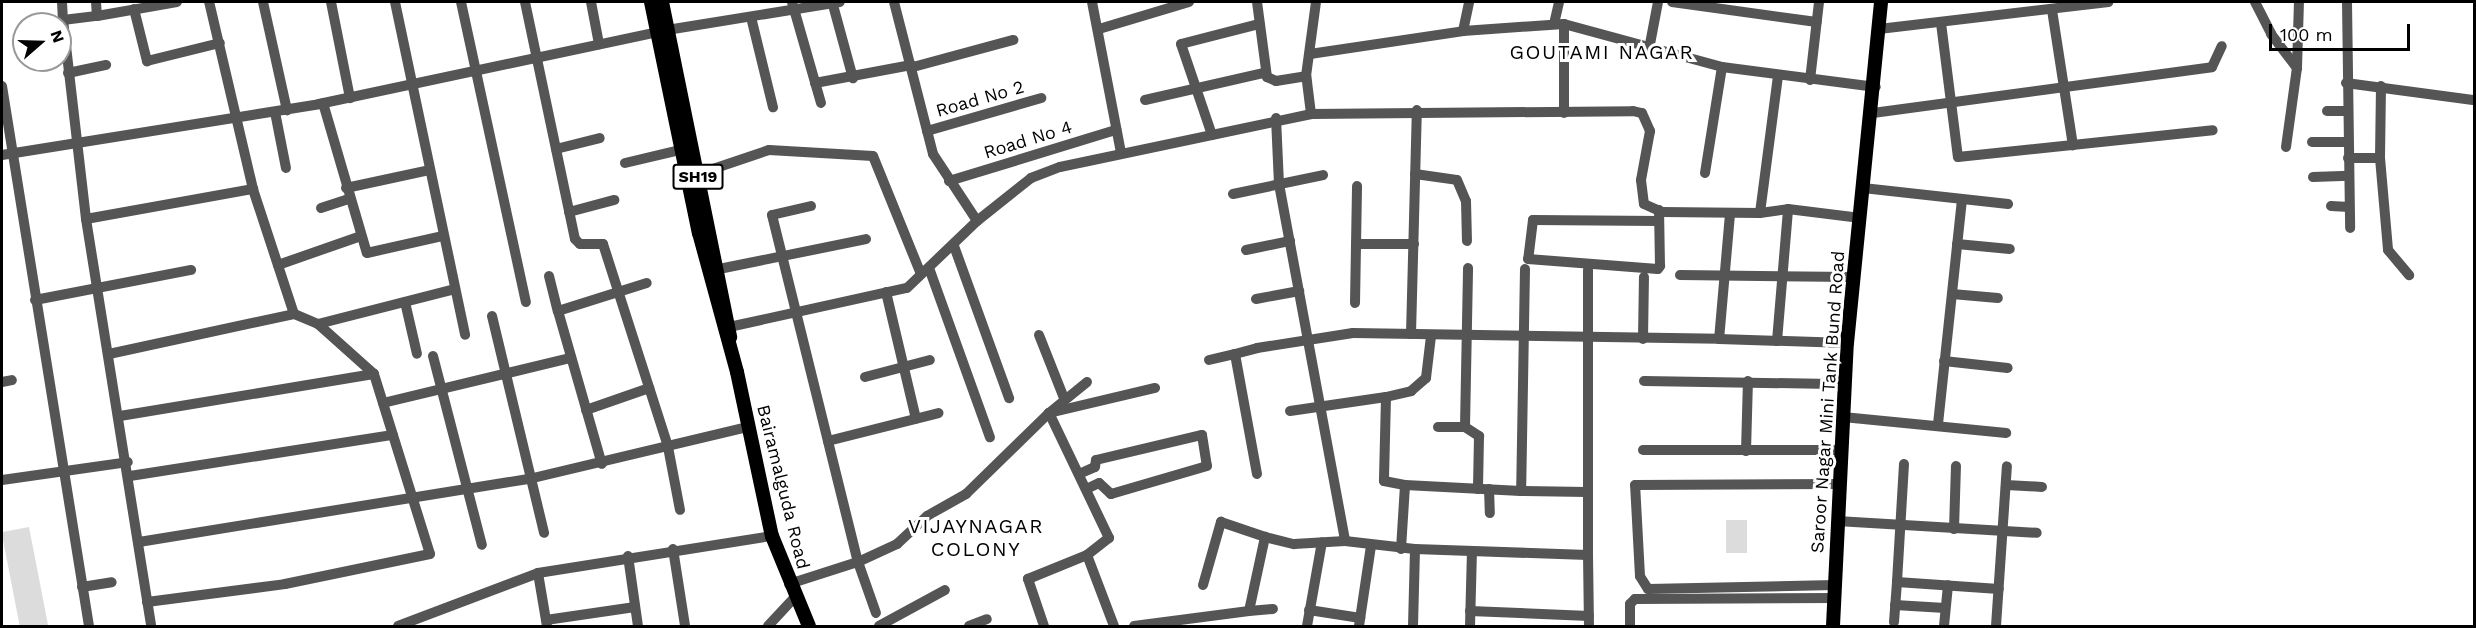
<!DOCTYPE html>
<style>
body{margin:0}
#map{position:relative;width:2476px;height:628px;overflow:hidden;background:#fff;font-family:"Work Sans",sans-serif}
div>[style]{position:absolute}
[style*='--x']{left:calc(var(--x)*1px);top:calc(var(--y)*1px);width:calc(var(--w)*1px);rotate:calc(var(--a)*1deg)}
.green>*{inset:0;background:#dcdcdc;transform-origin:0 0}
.minor>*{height:10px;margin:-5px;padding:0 5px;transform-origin:5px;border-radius:5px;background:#555}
.major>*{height:14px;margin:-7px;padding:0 7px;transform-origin:7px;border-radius:7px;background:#000}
span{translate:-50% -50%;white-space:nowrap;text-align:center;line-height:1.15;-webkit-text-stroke:6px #fff;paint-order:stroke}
.shield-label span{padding:2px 4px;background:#fff;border:2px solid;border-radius:4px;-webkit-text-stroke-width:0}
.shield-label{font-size:16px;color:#000;font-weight:700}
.street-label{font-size:18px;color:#000}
.neighbourhood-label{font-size:20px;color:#000;letter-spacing:1.5px}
.frame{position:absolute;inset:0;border:3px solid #000;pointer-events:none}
.north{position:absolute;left:12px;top:12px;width:60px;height:60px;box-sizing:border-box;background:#fff;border:2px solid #999;border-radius:50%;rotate:70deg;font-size:16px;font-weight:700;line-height:24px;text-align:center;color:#000}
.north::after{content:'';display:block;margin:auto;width:21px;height:27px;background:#000;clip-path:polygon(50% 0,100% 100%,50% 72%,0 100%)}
.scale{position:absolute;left:2269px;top:24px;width:141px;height:27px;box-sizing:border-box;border:3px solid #000;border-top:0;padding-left:8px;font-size:18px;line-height:21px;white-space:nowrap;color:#000;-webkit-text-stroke:4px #fff;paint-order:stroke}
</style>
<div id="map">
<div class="green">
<i style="left:1726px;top:520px;width:21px;height:33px"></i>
<i style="left:29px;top:527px;width:101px;height:28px;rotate:79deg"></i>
</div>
<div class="minor">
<i style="--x:62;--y:2;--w:18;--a:87"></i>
<i style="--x:63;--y:20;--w:34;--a:-7"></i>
<i style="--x:96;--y:2;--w:14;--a:86"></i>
<i style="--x:97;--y:16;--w:81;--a:-9.9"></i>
<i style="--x:263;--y:2;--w:111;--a:77.5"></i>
<i style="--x:331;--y:2;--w:98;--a:78.8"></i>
<i style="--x:395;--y:2;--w:340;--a:78.1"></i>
<i style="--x:461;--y:2;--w:307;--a:77.8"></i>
<i style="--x:525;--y:2;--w:242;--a:78.1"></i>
<i style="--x:575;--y:239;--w:7;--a:45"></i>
<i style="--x:580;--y:244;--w:23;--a:0"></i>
<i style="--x:603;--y:244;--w:213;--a:72.2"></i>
<i style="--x:668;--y:447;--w:64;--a:79.2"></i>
<i style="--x:591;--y:2;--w:43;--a:79.2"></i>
<i style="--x:792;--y:2;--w:105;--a:74"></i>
<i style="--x:894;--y:2;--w:157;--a:75.6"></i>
<i style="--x:933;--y:154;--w:80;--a:56.7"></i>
<i style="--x:1092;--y:2;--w:154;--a:79.1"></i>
<i style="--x:1257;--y:2;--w:76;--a:82.4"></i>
<i style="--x:1267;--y:77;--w:10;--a:24"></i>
<i style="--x:1276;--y:81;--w:30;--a:-9"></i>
<i style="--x:1672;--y:2;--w:146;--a:7.9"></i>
<i style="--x:2255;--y:2;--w:36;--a:63"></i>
<i style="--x:2271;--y:34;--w:43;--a:52.6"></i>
<i style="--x:2347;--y:2;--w:226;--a:89.2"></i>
<i style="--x:833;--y:5;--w:76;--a:74.7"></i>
<i style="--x:134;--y:9;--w:54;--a:76"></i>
<i style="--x:147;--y:61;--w:75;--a:-13.9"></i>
<i style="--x:2052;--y:10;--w:137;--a:81.2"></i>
<i style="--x:751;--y:17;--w:93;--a:76.3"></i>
<i style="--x:63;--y:20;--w:200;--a:83.4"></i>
<i style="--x:86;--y:219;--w:412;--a:80.9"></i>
<i style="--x:1941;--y:23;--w:135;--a:82.8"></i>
<i style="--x:1958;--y:157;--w:256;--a:-6"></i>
<i style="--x:1554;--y:24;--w:23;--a:-77"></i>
<i style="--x:1564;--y:24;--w:89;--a:90"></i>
<i style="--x:1099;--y:29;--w:94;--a:-16.7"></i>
<i style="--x:1879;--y:29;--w:231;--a:-6.7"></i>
<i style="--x:667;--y:30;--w:175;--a:-9.2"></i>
<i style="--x:1463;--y:31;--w:30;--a:-78"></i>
<i style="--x:1650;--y:44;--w:43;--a:-79.2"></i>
<i style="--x:1310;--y:54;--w:155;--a:-8.5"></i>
<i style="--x:1463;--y:31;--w:101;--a:-4"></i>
<i style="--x:1564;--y:24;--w:164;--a:15.2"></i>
<i style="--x:1722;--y:67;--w:155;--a:7.4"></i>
<i style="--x:913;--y:67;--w:104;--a:-15.1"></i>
<i style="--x:68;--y:73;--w:39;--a:-12"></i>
<i style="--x:1778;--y:76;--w:138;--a:97.5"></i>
<i style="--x:1760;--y:213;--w:28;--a:-8"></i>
<i style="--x:1788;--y:209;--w:73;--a:7.1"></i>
<i style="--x:1810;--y:80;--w:79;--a:-83.4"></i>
<i style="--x:815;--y:83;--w:98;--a:-10.6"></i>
<i style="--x:2346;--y:83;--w:128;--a:7.6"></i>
<i style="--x:2;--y:86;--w:547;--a:80.85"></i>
<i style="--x:2381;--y:86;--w:72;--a:90.8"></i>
<i style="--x:2380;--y:158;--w:92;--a:85"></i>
<i style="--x:2388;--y:250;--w:33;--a:50"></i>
<i style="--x:1145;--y:100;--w:122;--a:-12.8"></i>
<i style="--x:323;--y:103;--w:156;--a:73.7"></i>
<i style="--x:367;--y:253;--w:78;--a:-12.6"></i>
<i style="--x:2327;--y:111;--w:18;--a:0"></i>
<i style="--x:275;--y:112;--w:57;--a:78.9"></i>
<i style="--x:1873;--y:113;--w:342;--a:-7.7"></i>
<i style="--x:2212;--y:67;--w:23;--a:-65"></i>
<i style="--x:1311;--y:114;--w:38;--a:-97"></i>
<i style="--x:1306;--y:76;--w:75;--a:-82.3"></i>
<i style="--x:1276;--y:118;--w:66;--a:87.4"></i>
<i style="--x:1279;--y:184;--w:363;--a:79.5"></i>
<i style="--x:927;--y:131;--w:119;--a:-16.1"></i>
<i style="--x:1212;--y:135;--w:96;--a:-108.8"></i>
<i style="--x:1181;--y:44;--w:81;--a:-14.4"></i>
<i style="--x:2312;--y:142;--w:35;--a:0"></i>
<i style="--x:2286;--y:147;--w:80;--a:-82.1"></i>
<i style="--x:2297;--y:68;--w:66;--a:-88.3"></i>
<i style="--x:556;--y:149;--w:45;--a:-14"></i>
<i style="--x:2;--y:155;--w:321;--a:-9.1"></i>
<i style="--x:319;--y:104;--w:346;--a:-12"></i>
<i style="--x:2348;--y:158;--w:32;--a:0"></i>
<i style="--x:625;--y:163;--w:57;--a:-13.3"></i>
<i style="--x:1705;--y:173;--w:107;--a:-80.9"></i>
<i style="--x:698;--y:174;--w:75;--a:-18.7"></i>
<i style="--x:769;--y:150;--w:104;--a:3.3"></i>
<i style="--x:873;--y:156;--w:127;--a:67.9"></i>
<i style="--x:1415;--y:174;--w:42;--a:8.1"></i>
<i style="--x:1457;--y:180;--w:23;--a:67"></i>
<i style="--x:1466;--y:201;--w:40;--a:88.6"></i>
<i style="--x:2313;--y:177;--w:36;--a:-2"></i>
<i style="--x:949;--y:181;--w:175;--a:-17"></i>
<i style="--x:346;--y:188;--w:85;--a:-12.2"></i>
<i style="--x:1863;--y:188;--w:146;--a:6.3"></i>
<i style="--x:1233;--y:194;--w:92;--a:-11.9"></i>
<i style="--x:811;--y:206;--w:40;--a:167"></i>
<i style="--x:772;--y:215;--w:357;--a:76.1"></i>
<i style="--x:858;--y:562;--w:43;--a:-24.8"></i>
<i style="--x:897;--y:544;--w:41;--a:-43"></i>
<i style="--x:927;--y:516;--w:45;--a:-29.4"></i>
<i style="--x:966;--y:494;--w:116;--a:-44.3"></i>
<i style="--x:1049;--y:413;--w:109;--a:-13.3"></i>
<i style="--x:2331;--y:206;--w:18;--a:3"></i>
<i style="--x:321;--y:208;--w:29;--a:-18"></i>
<i style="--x:569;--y:212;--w:47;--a:-14.9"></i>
<i style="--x:1730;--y:214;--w:125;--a:95"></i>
<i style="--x:1719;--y:339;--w:128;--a:1.8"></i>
<i style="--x:86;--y:219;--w:170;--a:-10.2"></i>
<i style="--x:1659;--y:221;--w:126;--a:-179.5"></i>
<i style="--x:1533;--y:220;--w:39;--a:97"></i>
<i style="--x:1528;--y:259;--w:130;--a:4.4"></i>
<i style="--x:1658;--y:269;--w:4;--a:-56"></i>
<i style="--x:1660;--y:266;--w:56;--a:-91"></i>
<i style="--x:1356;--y:244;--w:58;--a:0"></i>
<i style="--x:1957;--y:244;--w:53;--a:5.4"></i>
<i style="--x:954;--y:246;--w:162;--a:70.1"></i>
<i style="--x:1246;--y:250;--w:45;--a:-11.6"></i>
<i style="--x:278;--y:265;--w:88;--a:-19.3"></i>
<i style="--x:929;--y:268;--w:180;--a:70.2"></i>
<i style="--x:719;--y:269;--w:150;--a:-11.5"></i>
<i style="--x:1525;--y:269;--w:222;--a:91"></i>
<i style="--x:1521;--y:491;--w:66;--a:0.9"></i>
<i style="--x:1680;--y:275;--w:172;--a:0.7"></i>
<i style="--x:549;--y:276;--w:36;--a:76"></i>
<i style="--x:558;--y:311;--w:93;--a:-17.5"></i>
<i style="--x:886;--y:292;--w:130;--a:76.7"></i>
<i style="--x:1952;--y:294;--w:46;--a:5"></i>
<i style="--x:1256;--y:299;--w:44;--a:-10.5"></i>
<i style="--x:35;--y:300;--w:159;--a:-10.9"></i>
<i style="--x:405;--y:302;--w:53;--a:77"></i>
<i style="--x:1355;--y:303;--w:117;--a:-89"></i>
<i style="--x:558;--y:311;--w:159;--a:74"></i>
<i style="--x:492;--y:316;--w:223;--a:76.5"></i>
<i style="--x:318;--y:324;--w:141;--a:-14.3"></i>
<i style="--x:729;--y:327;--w:182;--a:-12.4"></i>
<i style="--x:907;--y:288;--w:97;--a:-43.7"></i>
<i style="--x:977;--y:221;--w:69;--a:-38.5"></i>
<i style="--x:1031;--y:178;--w:31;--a:-21"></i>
<i style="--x:1060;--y:167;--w:257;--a:-11.9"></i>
<i style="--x:1311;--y:114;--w:322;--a:-0.5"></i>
<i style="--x:1633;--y:111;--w:9;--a:13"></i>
<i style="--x:1642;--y:113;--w:20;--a:66"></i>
<i style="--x:1650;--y:131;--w:50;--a:100.4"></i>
<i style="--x:1641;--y:180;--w:24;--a:83"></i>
<i style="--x:1644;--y:204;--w:20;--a:24"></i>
<i style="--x:1662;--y:212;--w:98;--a:0.6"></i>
<i style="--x:1411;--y:334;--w:224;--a:-88.5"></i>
<i style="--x:1039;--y:335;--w:68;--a:68.4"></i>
<i style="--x:1643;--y:339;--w:62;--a:-89.1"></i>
<i style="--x:1777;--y:341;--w:132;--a:-85.2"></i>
<i style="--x:109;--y:354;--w:189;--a:-12.2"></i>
<i style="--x:433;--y:356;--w:195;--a:75.5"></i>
<i style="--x:1209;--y:360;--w:27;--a:-13"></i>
<i style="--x:1944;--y:361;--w:64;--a:6.2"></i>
<i style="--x:865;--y:377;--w:67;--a:-14.7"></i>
<i style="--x:1644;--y:381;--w:201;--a:0.9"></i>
<i style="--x:2;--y:382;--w:10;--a:-11"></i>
<i style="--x:1386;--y:397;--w:26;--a:-13"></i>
<i style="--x:1411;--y:391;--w:20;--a:-41"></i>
<i style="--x:1426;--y:378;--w:42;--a:-83.2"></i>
<i style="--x:383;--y:403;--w:193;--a:-13.5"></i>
<i style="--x:586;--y:410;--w:67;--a:-19.2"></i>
<i style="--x:1290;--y:411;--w:97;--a:-8.3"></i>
<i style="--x:1386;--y:397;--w:84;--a:91.4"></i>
<i style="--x:1384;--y:481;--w:21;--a:11"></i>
<i style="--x:120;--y:416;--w:257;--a:-9.4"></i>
<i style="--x:1843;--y:417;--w:164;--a:5.6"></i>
<i style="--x:1938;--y:424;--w:225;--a:-83.9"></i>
<i style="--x:1438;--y:427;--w:27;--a:0"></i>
<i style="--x:1465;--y:427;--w:159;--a:-88.9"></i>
<i style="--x:1465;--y:427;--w:17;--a:33"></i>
<i style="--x:1479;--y:436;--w:53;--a:91.1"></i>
<i style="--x:828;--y:441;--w:114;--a:-14.2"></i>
<i style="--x:1643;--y:450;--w:198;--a:0"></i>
<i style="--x:1746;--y:451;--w:70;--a:-88.4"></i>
<i style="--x:1904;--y:464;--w:118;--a:93.4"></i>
<i style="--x:1897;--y:582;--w:102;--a:3.9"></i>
<i style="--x:1079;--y:474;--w:17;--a:-24"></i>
<i style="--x:1095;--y:467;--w:7;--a:-82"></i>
<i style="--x:1096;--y:460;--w:109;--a:-13.3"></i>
<i style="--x:1202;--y:435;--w:31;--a:81"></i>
<i style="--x:1207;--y:466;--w:100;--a:163.7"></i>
<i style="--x:1111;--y:494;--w:16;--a:-137"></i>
<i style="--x:1099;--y:483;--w:14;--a:155"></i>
<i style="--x:1257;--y:474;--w:122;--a:-100.4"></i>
<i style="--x:1235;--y:354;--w:23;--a:-15"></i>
<i style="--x:1257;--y:348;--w:97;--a:-8.9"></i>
<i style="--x:1353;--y:333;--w:366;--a:0.9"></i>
<i style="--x:130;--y:476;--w:266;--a:-8.9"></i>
<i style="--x:2;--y:480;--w:127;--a:-8.1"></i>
<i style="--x:2006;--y:485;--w:36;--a:3"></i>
<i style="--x:1489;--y:489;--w:24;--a:88"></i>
<i style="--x:1837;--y:521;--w:200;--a:3.4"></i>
<i style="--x:1954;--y:529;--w:63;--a:-88.2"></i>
<i style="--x:139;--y:542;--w:399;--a:-9.2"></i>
<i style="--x:533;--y:478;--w:220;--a:-13.4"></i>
<i style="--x:673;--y:549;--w:78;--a:81.1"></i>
<i style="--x:1401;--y:549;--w:64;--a:-86.4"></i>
<i style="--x:1405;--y:485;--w:116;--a:3"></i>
<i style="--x:1087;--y:555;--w:76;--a:69.2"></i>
<i style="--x:1588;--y:555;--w:71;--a:89.2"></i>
<i style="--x:628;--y:556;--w:71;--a:81.9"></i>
<i style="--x:538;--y:573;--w:54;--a:80.4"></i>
<i style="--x:789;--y:584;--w:72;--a:-17.7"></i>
<i style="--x:858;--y:562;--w:54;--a:70.6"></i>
<i style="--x:1203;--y:585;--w:66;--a:-74.1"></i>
<i style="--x:1221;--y:522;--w:46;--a:18.8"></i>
<i style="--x:1835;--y:585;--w:187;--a:178.8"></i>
<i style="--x:1648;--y:589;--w:15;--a:-122"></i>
<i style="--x:1640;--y:576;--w:91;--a:-93.1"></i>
<i style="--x:1635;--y:485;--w:203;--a:-0.3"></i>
<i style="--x:82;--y:587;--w:30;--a:-9"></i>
<i style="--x:147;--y:602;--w:139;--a:-7.4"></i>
<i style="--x:285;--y:584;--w:148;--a:-11.7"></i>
<i style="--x:430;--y:554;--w:189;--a:-107.3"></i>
<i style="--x:374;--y:374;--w:75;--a:-138.2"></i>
<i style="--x:318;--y:324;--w:26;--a:-157"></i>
<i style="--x:294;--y:314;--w:132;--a:-108.2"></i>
<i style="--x:253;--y:189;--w:192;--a:-103.2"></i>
<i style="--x:1895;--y:605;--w:50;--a:3.4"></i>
<i style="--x:1309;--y:610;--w:52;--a:8.9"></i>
<i style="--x:1249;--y:611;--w:24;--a:-5"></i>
<i style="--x:1470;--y:611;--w:119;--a:2.4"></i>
<i style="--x:546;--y:620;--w:90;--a:-8.3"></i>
<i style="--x:1894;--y:622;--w:40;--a:-85.7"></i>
<i style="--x:398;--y:626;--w:150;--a:-20.7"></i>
<i style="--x:538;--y:573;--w:237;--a:-9"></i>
<i style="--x:768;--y:626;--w:38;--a:-47"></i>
<i style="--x:879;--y:626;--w:75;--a:-28.6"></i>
<i style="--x:969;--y:626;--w:19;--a:-21"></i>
<i style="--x:1044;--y:626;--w:50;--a:-108.8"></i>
<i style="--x:1028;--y:579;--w:64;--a:-22.1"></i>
<i style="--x:1087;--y:555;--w:28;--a:-38"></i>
<i style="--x:1109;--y:538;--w:139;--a:-115.6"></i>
<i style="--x:1049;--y:413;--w:49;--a:-39.2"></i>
<i style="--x:1134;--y:626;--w:116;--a:-7.4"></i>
<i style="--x:1249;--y:611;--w:76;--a:-77.8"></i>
<i style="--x:1265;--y:537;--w:30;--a:14"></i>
<i style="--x:1294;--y:544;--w:51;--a:-3.4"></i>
<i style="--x:1345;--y:541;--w:70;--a:6.5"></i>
<i style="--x:1415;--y:549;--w:173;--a:2"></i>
<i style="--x:1588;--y:555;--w:285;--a:-90"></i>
<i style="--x:1307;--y:626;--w:85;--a:-79.9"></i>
<i style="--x:1359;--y:626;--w:81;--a:-81.5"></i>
<i style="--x:1413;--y:626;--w:77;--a:-88.5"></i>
<i style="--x:1470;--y:626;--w:74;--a:-88.5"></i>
<i style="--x:1630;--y:626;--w:22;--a:-90"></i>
<i style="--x:1630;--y:604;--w:7;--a:-45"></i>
<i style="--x:1635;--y:599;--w:200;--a:-0.3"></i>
<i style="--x:1944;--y:626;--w:41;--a:-84.4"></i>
<i style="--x:1996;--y:626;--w:160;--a:-86.1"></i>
</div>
<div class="major">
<i style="--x:651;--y:2;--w:236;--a:78.3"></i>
<i style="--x:699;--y:233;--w:144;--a:74.7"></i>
<i style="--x:737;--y:372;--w:168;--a:78"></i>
<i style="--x:772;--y:536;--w:97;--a:67.7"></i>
<i style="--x:662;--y:2;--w:342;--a:78.5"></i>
<i style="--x:1833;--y:626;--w:283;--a:-87.2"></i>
<i style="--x:1847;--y:343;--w:343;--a:-84.3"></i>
</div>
<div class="shield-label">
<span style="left:698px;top:177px">SH19</span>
</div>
<div class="street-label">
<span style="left:980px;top:99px;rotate:-16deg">Road No 2</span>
<span style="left:1028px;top:140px;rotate:-17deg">Road No 4</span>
<span style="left:1828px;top:402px;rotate:-86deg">Saroor Nagar Mini Tank Bund Road</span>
<span style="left:783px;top:487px;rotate:76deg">Bairamalguda Road</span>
</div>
<div class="neighbourhood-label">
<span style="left:1602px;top:52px">GOUTAMI NAGAR</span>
<span style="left:976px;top:538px">VIJAYNAGAR<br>COLONY</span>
</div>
<div class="frame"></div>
<div class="north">N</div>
<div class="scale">100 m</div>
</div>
